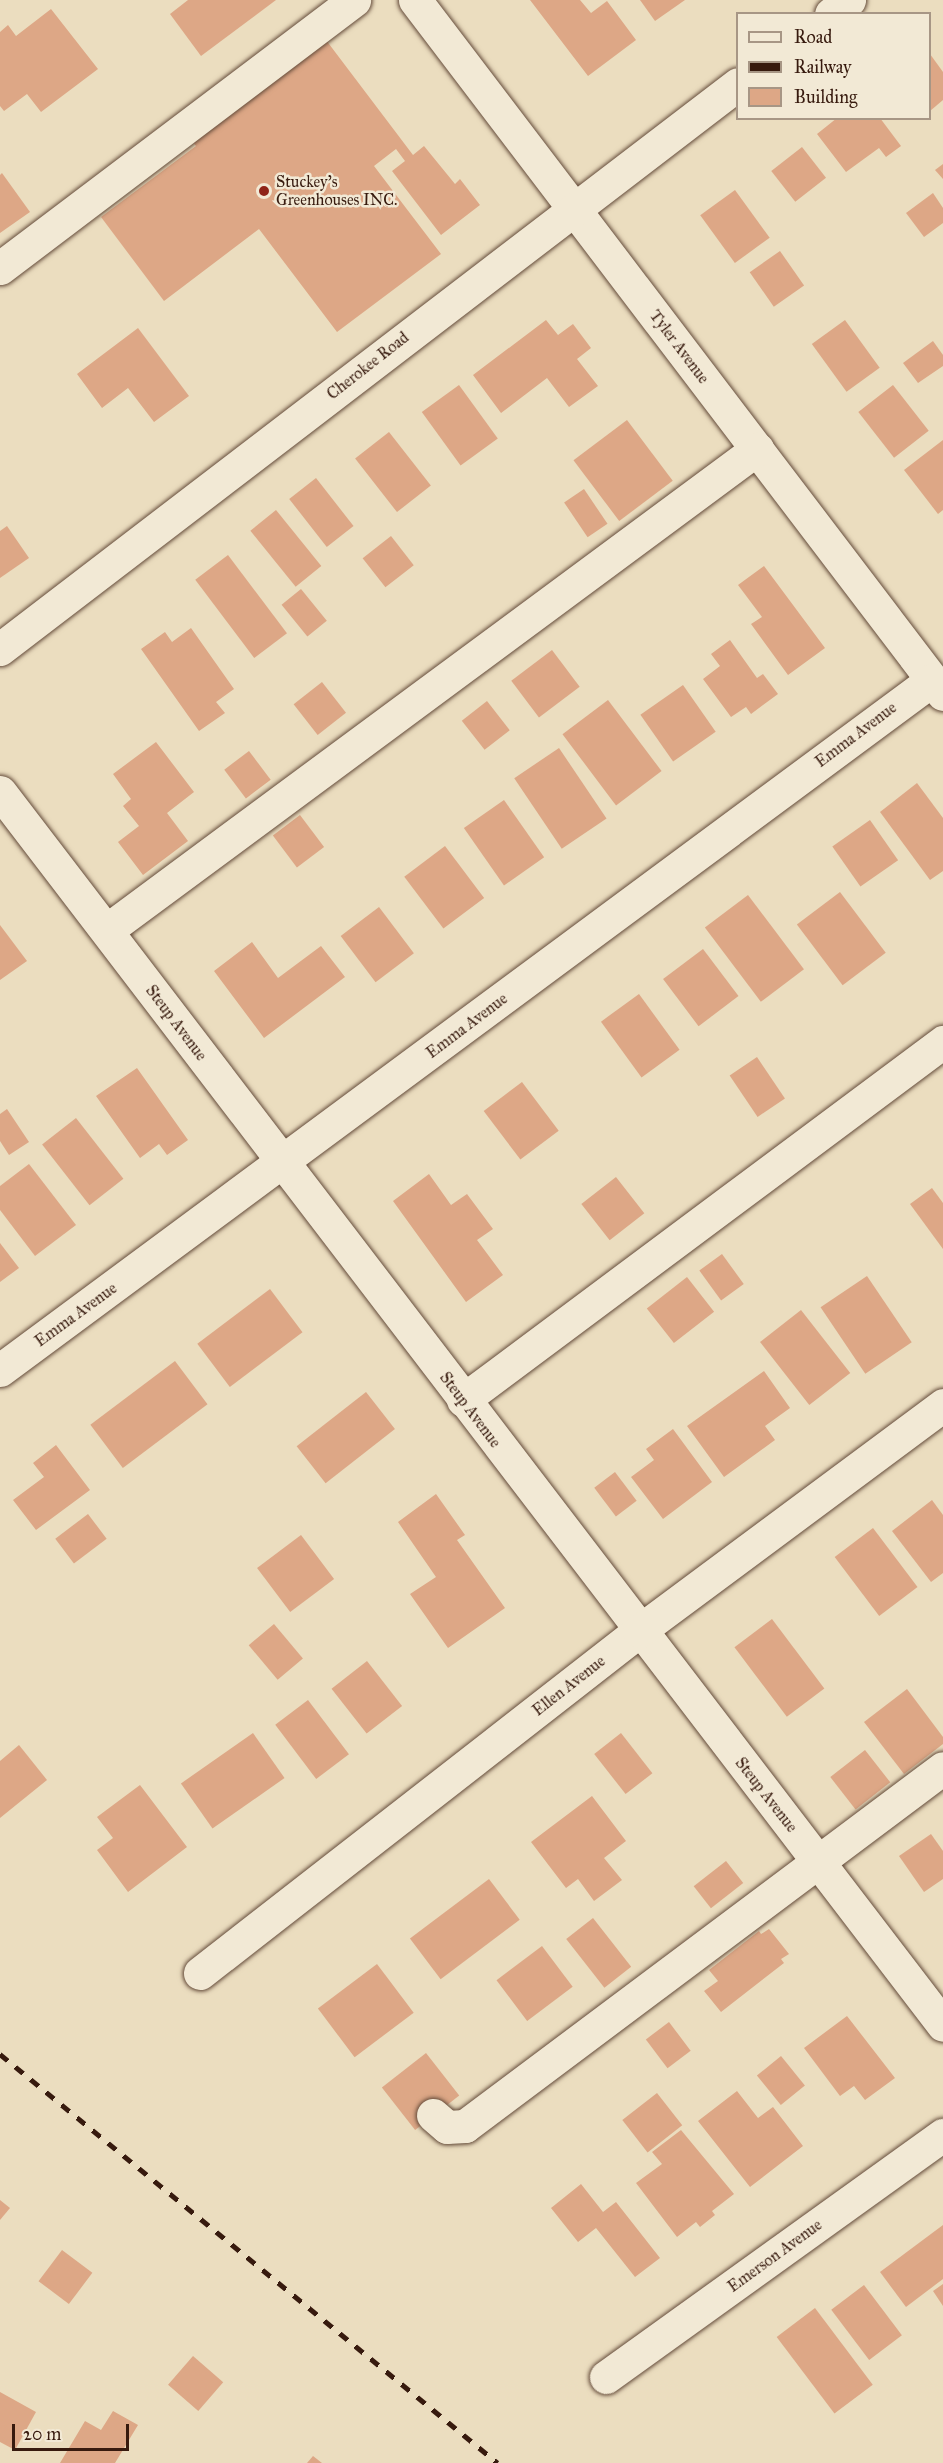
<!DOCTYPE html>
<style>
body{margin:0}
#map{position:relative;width:943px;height:2463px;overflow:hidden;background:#ebddbf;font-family:"IM FELL Great Primer",serif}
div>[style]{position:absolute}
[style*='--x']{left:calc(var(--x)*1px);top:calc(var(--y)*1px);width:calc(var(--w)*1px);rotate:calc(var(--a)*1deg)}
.building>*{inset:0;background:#dda786;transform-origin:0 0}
.roads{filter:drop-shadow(0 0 2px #644b3a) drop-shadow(0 0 2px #644b3a)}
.minor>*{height:33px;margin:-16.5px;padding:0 16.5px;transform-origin:16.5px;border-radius:16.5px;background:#f2e9d5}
.rail>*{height:4.5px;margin-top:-2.25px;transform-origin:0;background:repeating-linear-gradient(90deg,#371a0e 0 10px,transparent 0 20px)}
.dots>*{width:16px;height:16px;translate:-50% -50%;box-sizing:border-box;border:3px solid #f2e9d5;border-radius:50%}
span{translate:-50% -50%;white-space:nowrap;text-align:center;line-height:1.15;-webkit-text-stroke:5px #f2e9d5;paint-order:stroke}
.poi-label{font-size:16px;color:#371a0e}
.left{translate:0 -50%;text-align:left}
.street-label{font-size:16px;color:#371a0e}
.legend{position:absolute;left:736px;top:12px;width:195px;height:108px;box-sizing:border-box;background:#f2e9d5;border:2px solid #a79685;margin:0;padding:8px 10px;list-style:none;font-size:18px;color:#371a0e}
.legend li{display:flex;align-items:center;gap:12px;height:30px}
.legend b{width:30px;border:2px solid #a79685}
.scale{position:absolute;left:12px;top:2424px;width:117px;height:27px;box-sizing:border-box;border:3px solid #371a0e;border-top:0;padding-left:8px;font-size:18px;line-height:21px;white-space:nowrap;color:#371a0e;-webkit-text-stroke:4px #f2e9d5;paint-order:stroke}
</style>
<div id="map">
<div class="building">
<i style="clip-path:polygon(188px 0,276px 0,201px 56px,170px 14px)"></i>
<i style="clip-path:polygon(530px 0,580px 0,591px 13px,607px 1px,636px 40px,588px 76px)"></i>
<i style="clip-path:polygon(640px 0,685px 0,655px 21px)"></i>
<i style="clip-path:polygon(51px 9px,98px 69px,41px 112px,27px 94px,4px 111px,0 106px,0 32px,8px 25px,16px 36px)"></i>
<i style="clip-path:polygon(326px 40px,413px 155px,424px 146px,455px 184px,460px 179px,480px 205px,441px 235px,392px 171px,405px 161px,396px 149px,374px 166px,441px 254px,337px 332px,259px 229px,164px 301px,101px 217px,196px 146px,189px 137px)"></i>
<i style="clip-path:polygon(930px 54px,943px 72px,943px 100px,930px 111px)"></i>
<i style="clip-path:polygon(837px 118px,880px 118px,901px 146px,886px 157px,879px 148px,846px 172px,817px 134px)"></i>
<i style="left:802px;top:147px;width:39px;height:39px;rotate:52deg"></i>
<i style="clip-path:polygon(943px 164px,943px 179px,935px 170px)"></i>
<i style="clip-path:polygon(2px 173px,30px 212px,0 233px,0 175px)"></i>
<i style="left:735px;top:190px;width:59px;height:43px;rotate:54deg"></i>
<i style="clip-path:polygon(933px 193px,943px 208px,943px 223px,924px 237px,906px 213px)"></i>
<i style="left:780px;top:251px;width:42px;height:37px;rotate:55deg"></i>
<i style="clip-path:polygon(546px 320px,558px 335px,573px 324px,591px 348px,577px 359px,598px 386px,569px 407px,547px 378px,501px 413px,473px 375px)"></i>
<i style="left:845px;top:320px;width:59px;height:41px;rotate:54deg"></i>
<i style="clip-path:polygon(138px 328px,189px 396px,154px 422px,128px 388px,102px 408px,77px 374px)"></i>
<i style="clip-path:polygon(933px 341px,943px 355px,943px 366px,918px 383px,903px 363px)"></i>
<i style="left:459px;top:385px;width:66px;height:46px;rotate:54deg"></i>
<i style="left:893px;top:385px;width:58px;height:44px;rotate:52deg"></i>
<i style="left:627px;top:420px;width:76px;height:67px;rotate:53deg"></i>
<i style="left:389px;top:432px;width:68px;height:43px;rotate:52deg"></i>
<i style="clip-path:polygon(943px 440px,943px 510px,938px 514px,904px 470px)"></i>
<i style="left:316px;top:478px;width:61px;height:34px;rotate:52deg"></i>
<i style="left:584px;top:489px;width:42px;height:24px;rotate:56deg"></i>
<i style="left:276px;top:510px;width:72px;height:33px;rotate:51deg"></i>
<i style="clip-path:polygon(7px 526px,29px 558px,0 578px,0 531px)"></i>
<i style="left:391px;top:536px;width:37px;height:36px;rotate:52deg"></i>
<i style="left:228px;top:555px;width:98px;height:41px;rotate:53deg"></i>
<i style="clip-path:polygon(764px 566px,825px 648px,788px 675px,751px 624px,762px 617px,738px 585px)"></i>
<i style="left:301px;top:589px;width:41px;height:25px;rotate:51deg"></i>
<i style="clip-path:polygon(191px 628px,234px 689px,216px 702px,225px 713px,199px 731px,141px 649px,165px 632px,172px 642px)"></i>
<i style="clip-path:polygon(730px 640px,757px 678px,763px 674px,778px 694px,751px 714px,746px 707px,731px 717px,703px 679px,720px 666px,711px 654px)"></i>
<i style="left:552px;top:650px;width:46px;height:51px;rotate:53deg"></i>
<i style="left:322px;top:682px;width:39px;height:36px;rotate:52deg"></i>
<i style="left:683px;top:685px;width:57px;height:52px;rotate:55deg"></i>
<i style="left:608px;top:700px;width:89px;height:57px;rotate:53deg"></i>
<i style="left:487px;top:701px;width:37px;height:32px;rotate:52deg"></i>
<i style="clip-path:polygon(156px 742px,194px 792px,167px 813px,188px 841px,143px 875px,118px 842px,139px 826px,123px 806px,131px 799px,113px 774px)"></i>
<i style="left:559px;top:748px;width:85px;height:54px;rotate:56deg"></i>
<i style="left:249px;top:751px;width:36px;height:31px;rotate:53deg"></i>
<i style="clip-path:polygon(917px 783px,943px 818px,943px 871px,930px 880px,880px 812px)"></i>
<i style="left:504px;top:800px;width:70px;height:49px;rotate:55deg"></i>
<i style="left:300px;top:815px;width:40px;height:34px;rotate:53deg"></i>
<i style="left:870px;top:820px;width:49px;height:46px;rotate:55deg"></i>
<i style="left:445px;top:846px;width:65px;height:51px;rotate:53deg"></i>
<i style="left:840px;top:892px;width:76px;height:54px;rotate:53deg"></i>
<i style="left:748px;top:895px;width:93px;height:54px;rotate:53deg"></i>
<i style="left:379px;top:907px;width:58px;height:48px;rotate:53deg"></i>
<i style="clip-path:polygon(0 925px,27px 961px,0 980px)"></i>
<i style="clip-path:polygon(252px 942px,278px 978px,321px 946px,345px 977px,264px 1038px,214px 971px)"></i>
<i style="left:703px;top:949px;width:59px;height:50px;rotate:53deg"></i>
<i style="left:639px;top:994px;width:69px;height:47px;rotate:54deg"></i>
<i style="left:757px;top:1057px;width:50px;height:33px;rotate:56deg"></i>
<i style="clip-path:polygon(137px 1068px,188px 1140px,167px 1155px,159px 1144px,140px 1158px,96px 1096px)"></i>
<i style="left:522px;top:1082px;width:61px;height:48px;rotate:53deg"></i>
<i style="clip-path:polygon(7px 1109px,29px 1142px,9px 1155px,0 1141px,0 1114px)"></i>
<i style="left:76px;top:1118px;width:77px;height:43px;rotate:52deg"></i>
<i style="clip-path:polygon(29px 1164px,76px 1225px,35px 1256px,0 1210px,0 1186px)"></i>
<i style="clip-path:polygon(429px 1174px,451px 1205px,467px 1194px,493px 1229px,477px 1240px,503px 1275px,466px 1302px,393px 1201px)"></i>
<i style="left:616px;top:1177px;width:46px;height:44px;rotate:52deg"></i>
<i style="clip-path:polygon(932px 1188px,943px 1203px,943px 1249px,910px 1204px)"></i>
<i style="clip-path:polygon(0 1243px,19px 1268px,0 1282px)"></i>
<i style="left:722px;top:1254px;width:37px;height:28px;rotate:54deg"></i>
<i style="left:867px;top:1276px;width:80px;height:56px;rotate:56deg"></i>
<i style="left:687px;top:1277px;width:44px;height:51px;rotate:52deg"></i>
<i style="left:270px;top:1289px;width:54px;height:91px;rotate:53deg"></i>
<i style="left:801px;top:1310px;width:80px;height:52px;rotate:52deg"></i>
<i style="left:175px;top:1361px;width:54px;height:106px;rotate:53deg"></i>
<i style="clip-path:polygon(764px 1371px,790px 1408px,765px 1426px,775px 1440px,724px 1477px,687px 1426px)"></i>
<i style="left:366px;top:1392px;width:47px;height:88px;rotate:52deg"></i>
<i style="clip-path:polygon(673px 1429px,712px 1482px,663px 1519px,631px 1477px,654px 1460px,646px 1449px)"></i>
<i style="clip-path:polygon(56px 1445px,90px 1490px,36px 1530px,13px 1500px,44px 1477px,33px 1463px)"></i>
<i style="left:615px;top:1472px;width:36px;height:26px;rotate:53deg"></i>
<i style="clip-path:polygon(436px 1494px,465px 1535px,457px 1540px,505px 1608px,448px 1648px,410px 1594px,436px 1577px,398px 1522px)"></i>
<i style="clip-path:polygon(932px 1500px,943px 1515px,943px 1573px,931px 1582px,892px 1531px)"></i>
<i style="left:88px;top:1514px;width:31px;height:41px;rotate:53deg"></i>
<i style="left:873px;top:1528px;width:74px;height:48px;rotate:53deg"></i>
<i style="left:301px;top:1535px;width:55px;height:55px;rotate:53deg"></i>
<i style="left:772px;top:1619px;width:87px;height:47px;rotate:53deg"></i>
<i style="left:274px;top:1624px;width:45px;height:33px;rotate:50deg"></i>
<i style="left:367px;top:1661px;width:57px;height:45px;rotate:52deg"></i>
<i style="clip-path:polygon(907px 1689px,943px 1737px,943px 1744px,904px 1774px,864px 1722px)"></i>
<i style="left:308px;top:1700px;width:68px;height:41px;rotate:53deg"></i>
<i style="left:253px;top:1733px;width:55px;height:88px;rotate:55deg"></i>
<i style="left:621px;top:1733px;width:51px;height:34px;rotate:52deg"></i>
<i style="clip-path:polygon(19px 1745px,47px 1780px,0 1818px,0 1761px)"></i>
<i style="left:865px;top:1750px;width:41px;height:44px;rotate:52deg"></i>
<i style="clip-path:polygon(140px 1785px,187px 1847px,128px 1892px,97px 1850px,113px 1838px,97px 1817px)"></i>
<i style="clip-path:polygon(592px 1796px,626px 1841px,604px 1858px,622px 1880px,594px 1901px,578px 1879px,566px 1888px,531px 1842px)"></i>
<i style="clip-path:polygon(931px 1834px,943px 1851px,943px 1879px,924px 1892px,899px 1856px)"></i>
<i style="left:726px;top:1861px;width:28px;height:41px;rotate:52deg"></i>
<i style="left:489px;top:1879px;width:51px;height:99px;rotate:53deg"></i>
<i style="left:593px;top:1918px;width:62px;height:34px;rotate:52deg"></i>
<i style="clip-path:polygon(769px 1929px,789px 1954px,781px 1959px,784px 1963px,721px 2012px,704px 1991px,718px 1981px,709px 1970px,759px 1931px,761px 1934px)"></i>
<i style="left:542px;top:1946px;width:51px;height:57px;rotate:53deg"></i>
<i style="left:377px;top:1964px;width:61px;height:74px;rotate:53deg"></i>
<i style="clip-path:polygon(847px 2016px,895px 2078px,865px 2100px,854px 2086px,840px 2096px,804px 2048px)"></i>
<i style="left:669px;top:2022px;width:36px;height:29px;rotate:53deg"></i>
<i style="left:426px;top:2053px;width:54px;height:56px;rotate:52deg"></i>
<i style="left:781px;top:2056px;width:38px;height:31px;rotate:51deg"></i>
<i style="clip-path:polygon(737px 2091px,758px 2118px,773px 2107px,803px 2146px,750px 2187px,698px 2121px)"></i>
<i style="left:657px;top:2093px;width:41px;height:44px;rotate:52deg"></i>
<i style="clip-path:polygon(681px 2130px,734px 2194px,712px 2211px,715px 2215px,700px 2227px,696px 2222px,677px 2237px,636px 2183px,662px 2164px,652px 2152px)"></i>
<i style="clip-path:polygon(581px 2184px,603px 2212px,616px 2202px,660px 2258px,635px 2277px,596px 2228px,578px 2242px,551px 2208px)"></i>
<i style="clip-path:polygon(0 2200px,10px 2208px,0 2220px)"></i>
<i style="clip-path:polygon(943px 2225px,943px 2279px,906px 2307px,880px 2272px)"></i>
<i style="left:62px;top:2250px;width:38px;height:39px;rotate:37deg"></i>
<i style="clip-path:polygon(943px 2284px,943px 2306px,933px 2291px)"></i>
<i style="left:864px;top:2285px;width:63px;height:41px;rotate:53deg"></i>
<i style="left:815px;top:2308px;width:96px;height:48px;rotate:53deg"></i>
<i style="left:193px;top:2356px;width:40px;height:38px;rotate:41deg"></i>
<i style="clip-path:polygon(0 2392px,36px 2412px,15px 2450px,0 2442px)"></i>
<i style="clip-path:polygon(113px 2411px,138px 2425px,115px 2463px,60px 2463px,85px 2421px,101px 2430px)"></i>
<i style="clip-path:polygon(313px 2456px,322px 2463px,307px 2463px)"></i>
</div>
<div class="roads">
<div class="minor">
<i style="--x:415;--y:0;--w:872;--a:52.74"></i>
<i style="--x:831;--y:14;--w:23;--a:-38"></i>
<i style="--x:0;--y:268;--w:444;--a:-37.1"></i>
<i style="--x:0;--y:649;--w:929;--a:-37.44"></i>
<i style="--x:0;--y:792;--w:1552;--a:52.59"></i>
<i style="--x:107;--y:930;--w:809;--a:-36.5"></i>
<i style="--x:0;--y:1370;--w:1160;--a:-36.51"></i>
<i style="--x:463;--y:1400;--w:599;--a:-36.72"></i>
<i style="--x:200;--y:1973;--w:556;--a:-37.92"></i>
<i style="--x:639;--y:1631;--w:379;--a:-36.6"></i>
<i style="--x:433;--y:2115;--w:18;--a:41"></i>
<i style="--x:447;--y:2127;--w:18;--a:-3"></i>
<i style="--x:465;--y:2126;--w:597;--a:-36.83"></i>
<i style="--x:606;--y:2377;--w:415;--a:-35.7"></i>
</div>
</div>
<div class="rail">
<i style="--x:0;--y:2054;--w:644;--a:39.4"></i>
</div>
<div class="dots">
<i style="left:264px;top:191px;background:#8f2418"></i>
</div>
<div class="poi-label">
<span class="left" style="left:276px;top:191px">Stuckey's<br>Greenhouses INC.</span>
</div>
<div class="street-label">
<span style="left:679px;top:347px;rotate:53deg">Tyler Avenue</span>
<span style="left:368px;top:366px;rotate:-38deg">Cherokee Road</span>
<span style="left:856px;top:735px;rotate:-37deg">Emma Avenue</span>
<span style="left:176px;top:1023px;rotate:53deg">Steup Avenue</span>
<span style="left:467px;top:1026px;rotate:-37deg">Emma Avenue</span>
<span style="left:76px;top:1315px;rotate:-36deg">Emma Avenue</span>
<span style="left:470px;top:1410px;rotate:53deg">Steup Avenue</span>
<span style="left:569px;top:1686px;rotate:-38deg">Ellen Avenue</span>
<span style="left:766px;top:1795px;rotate:52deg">Steup Avenue</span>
<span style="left:775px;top:2256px;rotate:-36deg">Emerson Avenue</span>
</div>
<ul class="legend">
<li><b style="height:8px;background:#f2e9d5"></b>Road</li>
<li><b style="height:8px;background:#371a0e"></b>Railway</li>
<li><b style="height:16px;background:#dda786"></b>Building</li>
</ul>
<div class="scale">20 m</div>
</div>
